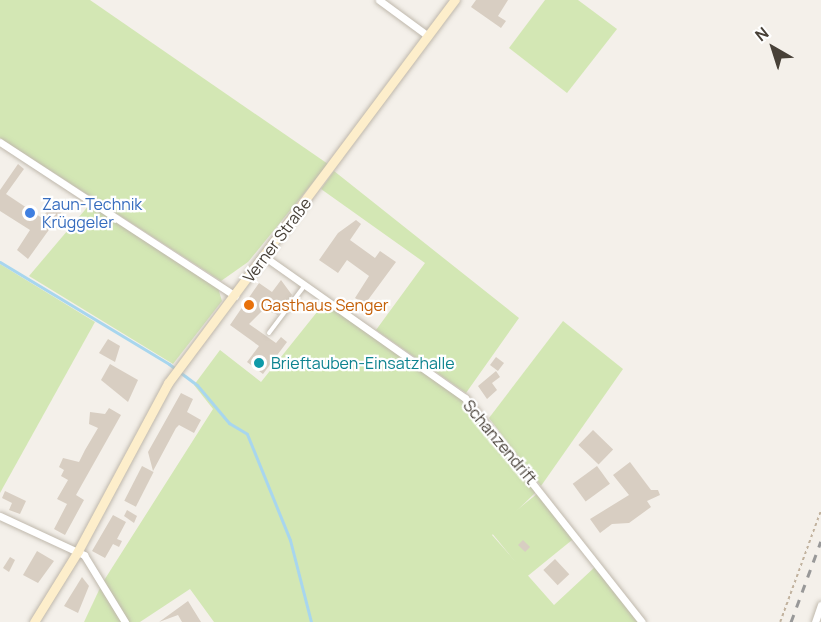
<!DOCTYPE html>
<meta charset="utf-8">
<style>
body{margin:0}
#map{position:relative;width:821px;height:622px;overflow:hidden;background:#f4f0ea;font-family:Manrope,sans-serif}
div>[style]{position:absolute}
[style*='--x']{left:calc(var(--x)*1px);top:calc(var(--y)*1px);width:calc(var(--w)*1px);rotate:calc(var(--a)*1deg)}
.green>*{inset:0;background:#d3e7b4;transform-origin:0 0}
.stream>*{height:3px;margin:-1.5px;padding:0 1.5px;transform-origin:1.5px;border-radius:1.5px;background:#a8d6ee}
.building>*{inset:0;background:#d8cec2;transform-origin:0 0}
.path>*{height:1.5px;margin-top:-0.75px;transform-origin:0;background:repeating-linear-gradient(90deg,#c1b29e 0 3px,transparent 0 6px)}
.roads{filter:drop-shadow(0 0 2px #bfb8ac) drop-shadow(0 0 2px #bfb8ac)}
.lane>*{height:4px;margin:-2px;padding:0 2px;transform-origin:2px;border-radius:2px;background:#fff}
.street>*{height:7px;margin:-3.5px;padding:0 3.5px;transform-origin:3.5px;border-radius:3.5px;background:#fff}
.secondary>*{height:9px;margin:-4.5px;padding:0 4.5px;transform-origin:4.5px;border-radius:4.5px;background:#fdeecb}
.rail>*{height:3px;margin-top:-1.5px;transform-origin:0;background:repeating-linear-gradient(90deg,#989898 0 8px,transparent 0 16px)}
.dots>*{width:16px;height:16px;translate:-50% -50%;box-sizing:border-box;border:3px solid #fff;border-radius:50%}
span{translate:-50% -50%;white-space:nowrap;text-align:center;line-height:1.15;-webkit-text-stroke:4.5px #fff;paint-order:stroke}
.shop-label{font-size:16px;color:#366cbe}
.left{translate:0 -50%;text-align:left}
.street-label{font-size:16px;color:#484138}
.food-label{font-size:16px;color:#c56008}
.culture-label{font-size:16px;color:#0d838f}
.north{position:absolute;left:743px;top:18px;width:60px;height:60px;-webkit-text-stroke:4px #fff;paint-order:stroke;rotate:321deg;font-size:16px;font-weight:700;line-height:24px;text-align:center;color:#484138}
.north::after{content:'';display:block;margin:auto;width:21px;height:27px;background:#484138;clip-path:polygon(50% 0,100% 100%,50% 72%,0 100%)}
</style>
<div id="map">
<div class="green">
<i style="clip-path:polygon(0 0,90px 0,328px 164px,248px 262px,221px 281px,0 138px)"></i>
<i style="clip-path:polygon(545px 0,578px 0,617px 29px,567px 93px,509px 48px)"></i>
<i style="clip-path:polygon(334px 171px,519px 318px,466px 393px,376px 330px,425px 263px,321px 189px)"></i>
<i style="clip-path:polygon(90px 204px,218px 288px,222px 301px,173px 364px,29px 276px)"></i>
<i style="clip-path:polygon(0 264px,95px 322px,0 493px)"></i>
<i style="clip-path:polygon(325px 302px,465px 401px,537px 491px,492px 535px,554px 605px,596px 566px,639px 622px,214px 622px,190px 589px,140px 622px,128px 622px,103px 582px,213px 409px,194px 385px,220px 350px,261px 382px)"></i>
<i style="clip-path:polygon(563px 321px,623px 369px,541px 486px,489px 418px)"></i>
<i style="left:538px;top:493px;width:58px;height:61px;rotate:51deg"></i>
<i style="clip-path:polygon(100px 588px,122px 622px,84px 622px)"></i>
</div>
<div class="stream">
<i style="--x:0;--y:262;--w:197;--a:31.1"></i>
<i style="--x:169;--y:364;--w:35;--a:37"></i>
<i style="--x:197;--y:385;--w:50;--a:49.9"></i>
<i style="--x:229;--y:423;--w:21;--a:31"></i>
<i style="--x:247;--y:434;--w:114;--a:67.9"></i>
<i style="--x:290;--y:540;--w:85;--a:75.6"></i>
</div>
<div class="building">
<i style="clip-path:polygon(476px 0,508px 0,498px 16px,506px 21px,501px 28px,471px 7px)"></i>
<i style="clip-path:polygon(18px 164px,24px 169px,6px 194px,42px 218px,56px 199px,66px 206px,28px 259px,17px 250px,30px 230px,0 211px,0 190px)"></i>
<i style="clip-path:polygon(356px 220px,361px 224px,350px 240px,375px 258px,380px 251px,396px 262px,365px 304px,355px 298px,369px 276px,347px 260px,338px 273px,319px 260px,338px 233px)"></i>
<i style="clip-path:polygon(281px 280px,292px 295px,278px 315px,264px 309px,249px 324px,276px 343px,281px 337px,287px 342px,263px 374px,247px 362px,259px 346px,230px 325px,259px 283px,272px 292px)"></i>
<i style="clip-path:polygon(108px 339px,120px 346px,115px 362px,99px 353px)"></i>
<i style="left:496px;top:357px;width:10px;height:10px;rotate:37deg"></i>
<i style="clip-path:polygon(110px 364px,138px 380px,128px 402px,101px 380px)"></i>
<i style="clip-path:polygon(496px 371px,500px 377px,492px 383px,497px 390px,487px 399px,478px 386px)"></i>
<i style="clip-path:polygon(181px 393px,193px 399px,187px 412px,201px 420px,194px 433px,179px 425px,176px 428px,153px 471px,148px 452px)"></i>
<i style="clip-path:polygon(109px 408px,121px 415px,76px 495px,84px 500px,65px 535px,54px 529px,67px 504px,57px 499px,68px 480px,61px 476px,64px 470px,59px 467px,63px 458px,79px 462px,85px 450px,98px 428px,89px 424px,90px 412px,105px 414px)"></i>
<i style="left:593px;top:430px;width:28px;height:21px;rotate:44deg"></i>
<i style="clip-path:polygon(630px 462px,651px 490px,658px 490px,660px 495px,647px 501px,651px 507px,629px 523px,612px 524px,600px 533px,590px 519px,629px 495px,613px 475px)"></i>
<i style="left:142px;top:466px;width:13px;height:39px;rotate:27deg"></i>
<i style="left:597px;top:466px;width:22px;height:30px;rotate:54deg"></i>
<i style="clip-path:polygon(5px 491px,26px 501px,20px 514px,9px 510px,12px 503px,2px 498px)"></i>
<i style="clip-path:polygon(127px 510px,137px 516px,134px 523px,124px 516px)"></i>
<i style="clip-path:polygon(113px 515px,126px 522px,117px 539px,122px 541px,119px 547px,113px 544px,105px 558px,92px 551px)"></i>
<i style="left:523px;top:540px;width:10px;height:7px;rotate:45deg"></i>
<i style="clip-path:polygon(37px 551px,54px 561px,38px 583px,23px 575px)"></i>
<i style="clip-path:polygon(10px 557px,15px 560px,9px 572px,3px 568px)"></i>
<i style="left:555px;top:559px;width:21px;height:16px;rotate:47deg"></i>
<i style="clip-path:polygon(82px 577px,89px 586px,78px 613px,64px 606px)"></i>
<i style="clip-path:polygon(188px 601px,201px 622px,182px 622px,178px 615px,159px 622px)"></i>
</div>
<div class="path">
<i style="--x:780;--y:622;--w:119;--a:-69.9"></i>
</div>
<div class="roads">
<div class="lane">
<i style="--x:269;--y:333;--w:60;--a:-53.1"></i>
</div>
<div class="street">
<i style="--x:379;--y:0;--w:61;--a:36.3"></i>
<i style="--x:0;--y:142;--w:281;--a:33.2"></i>
<i style="--x:265;--y:257;--w:245;--a:35.2"></i>
<i style="--x:465;--y:398;--w:285;--a:51.7"></i>
<i style="--x:0;--y:516;--w:93;--a:24.9"></i>
<i style="--x:84;--y:555;--w:79;--a:58.5"></i>
<i style="--x:815;--y:622;--w:18;--a:-71"></i>
</div>
<div class="secondary">
<i style="--x:34;--y:622;--w:84;--a:-58.2"></i>
<i style="--x:78;--y:551;--w:191;--a:-61.8"></i>
<i style="--x:168;--y:383;--w:479;--a:-53.2"></i>
</div>
</div>
<div class="rail">
<i style="--x:791;--y:622;--w:86;--a:-69.7"></i>
</div>
<div class="dots">
<i style="left:30px;top:213px;background:#3f7fe0"></i>
<i style="left:249px;top:305px;background:#e8710a"></i>
<i style="left:259px;top:363px;background:#0f9aa8"></i>
</div>
<div class="shop-label">
<span class="left" style="left:42px;top:213px">Zaun-Technik<br>Krüggeler</span>
</div>
<div class="street-label">
<span style="left:277px;top:240px;rotate:-53deg">Verner Straße</span>
<span style="left:500px;top:442px;rotate:50deg">Schanzendrift</span>
</div>
<div class="food-label">
<span class="left" style="left:261px;top:305px">Gasthaus Senger</span>
</div>
<div class="culture-label">
<span class="left" style="left:271px;top:363px">Brieftauben-Einsatzhalle</span>
</div>
<div class="north">N</div>
</div>
